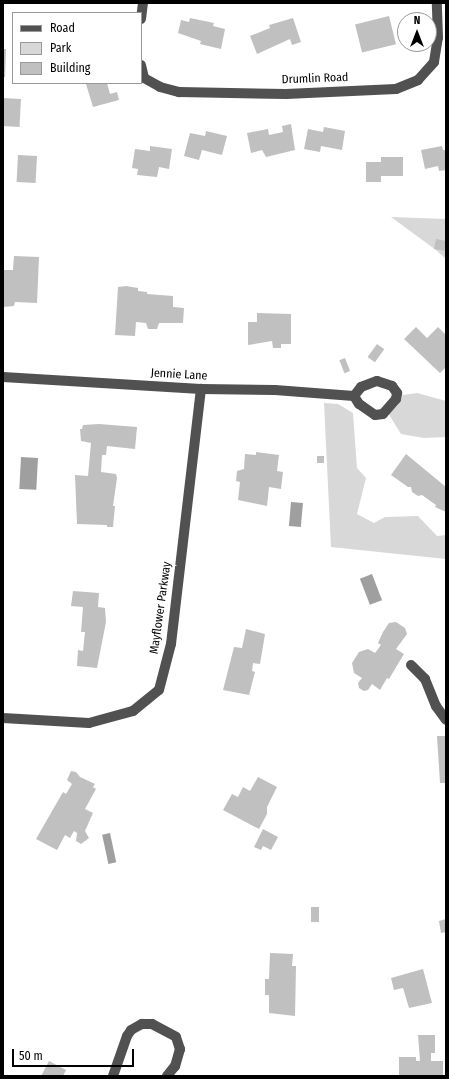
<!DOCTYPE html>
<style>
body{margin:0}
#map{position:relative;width:449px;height:1079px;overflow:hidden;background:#fff;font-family:"Fira Sans Condensed",sans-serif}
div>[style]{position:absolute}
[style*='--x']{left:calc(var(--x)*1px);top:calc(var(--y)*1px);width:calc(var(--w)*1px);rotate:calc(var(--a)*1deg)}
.green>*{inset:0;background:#d8d8d8}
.water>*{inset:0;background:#9f9f9f;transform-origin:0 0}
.building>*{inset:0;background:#c0c0c0;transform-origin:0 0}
.minor>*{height:10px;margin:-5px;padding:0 5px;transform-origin:5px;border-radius:5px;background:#515151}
span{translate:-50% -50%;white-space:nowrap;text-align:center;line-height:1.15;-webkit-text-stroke:4px #fff;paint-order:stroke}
.street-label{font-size:12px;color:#000}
.frame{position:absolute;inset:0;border:4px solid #000;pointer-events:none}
.legend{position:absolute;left:12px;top:12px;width:130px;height:72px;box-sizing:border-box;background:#fff;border:1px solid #999;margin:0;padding:5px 7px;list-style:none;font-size:12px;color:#000}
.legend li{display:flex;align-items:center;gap:8px;height:20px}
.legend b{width:20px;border:1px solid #999}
.north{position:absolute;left:397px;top:12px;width:40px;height:40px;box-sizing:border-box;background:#fff;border:1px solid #999;border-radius:50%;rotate:0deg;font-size:11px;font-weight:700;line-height:16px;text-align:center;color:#000}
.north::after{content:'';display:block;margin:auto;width:14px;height:18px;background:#000;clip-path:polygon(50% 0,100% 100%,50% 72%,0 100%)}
.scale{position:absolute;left:12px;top:1049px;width:122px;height:18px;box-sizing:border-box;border:2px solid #000;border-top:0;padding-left:5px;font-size:12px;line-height:14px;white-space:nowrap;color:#000;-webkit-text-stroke:3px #fff;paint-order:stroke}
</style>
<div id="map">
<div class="green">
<i style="clip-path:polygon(391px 217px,446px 219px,446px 259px,436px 250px)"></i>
<i style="clip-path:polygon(417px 393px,446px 401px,446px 437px,424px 438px,401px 434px,388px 413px,403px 395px)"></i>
<i style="clip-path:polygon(324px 403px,338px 404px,353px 413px,357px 468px,366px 478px,357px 514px,374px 523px,385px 517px,418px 516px,437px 536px,446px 535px,446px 559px,331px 547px)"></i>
</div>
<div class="water">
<i style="left:21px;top:457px;width:17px;height:32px;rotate:3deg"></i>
<i style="left:291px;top:502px;width:12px;height:24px;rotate:5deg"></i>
<i style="left:372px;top:574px;width:28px;height:13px;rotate:69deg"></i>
<i style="left:110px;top:833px;width:30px;height:8px;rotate:78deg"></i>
</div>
<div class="building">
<i style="left:389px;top:16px;width:29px;height:35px;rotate:76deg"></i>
<i style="clip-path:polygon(190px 18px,214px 23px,213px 26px,225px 29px,221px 49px,200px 44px,201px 41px,178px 33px,181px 20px,189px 22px)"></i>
<i style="clip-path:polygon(293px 18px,301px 42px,292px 45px,290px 39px,257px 54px,250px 36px,270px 28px,269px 25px)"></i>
<i style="clip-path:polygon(3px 49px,6px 49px,5px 77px,3px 77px)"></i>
<i style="clip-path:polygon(90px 83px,107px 83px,110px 94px,117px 92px,119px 100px,93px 107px,86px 84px)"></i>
<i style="left:3px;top:98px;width:18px;height:28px;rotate:3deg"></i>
<i style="clip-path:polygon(291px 124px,295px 150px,266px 157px,262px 150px,251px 153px,247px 133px,268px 129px,269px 135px,283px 132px,282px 126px)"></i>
<i style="clip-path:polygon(324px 127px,345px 131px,342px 150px,321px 146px,320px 152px,304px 149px,308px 129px,323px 132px)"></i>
<i style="clip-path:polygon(206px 131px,227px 136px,222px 155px,202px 150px,199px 160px,184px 156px,190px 133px,205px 136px)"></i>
<i style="clip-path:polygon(150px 146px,172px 149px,169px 169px,159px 167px,157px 177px,137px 175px,138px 169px,132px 168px,135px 149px,150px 151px)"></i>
<i style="clip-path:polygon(442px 146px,443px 150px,446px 150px,446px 170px,439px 171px,438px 166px,425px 169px,421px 150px)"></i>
<i style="left:18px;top:155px;width:19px;height:27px;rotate:3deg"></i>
<i style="clip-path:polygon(381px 157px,403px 157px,403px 176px,381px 176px,381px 182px,366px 182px,366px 162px,381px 162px)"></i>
<i style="clip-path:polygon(436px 239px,446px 241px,446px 251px,434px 249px)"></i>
<i style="clip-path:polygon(14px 256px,39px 257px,37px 303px,15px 302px,14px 306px,3px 307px,3px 270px,13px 270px)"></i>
<i style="clip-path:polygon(126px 286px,138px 288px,138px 291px,147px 292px,147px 294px,173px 296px,173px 307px,184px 308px,183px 323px,159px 323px,157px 329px,148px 329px,146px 323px,136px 322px,135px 336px,115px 335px,118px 287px)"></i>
<i style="clip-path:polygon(257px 313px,291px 314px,291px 344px,281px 344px,281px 348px,273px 348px,272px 341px,248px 345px,248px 322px,257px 322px)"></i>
<i style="clip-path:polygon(416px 327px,427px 338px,438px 327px,446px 335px,446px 367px,440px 373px,404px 339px)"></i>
<i style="left:377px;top:344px;width:9px;height:16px;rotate:36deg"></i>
<i style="left:345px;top:358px;width:14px;height:6px;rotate:69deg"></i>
<i style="clip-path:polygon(99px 424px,137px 427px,135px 449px,107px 446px,106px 455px,102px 455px,101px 472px,116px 474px,117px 478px,113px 506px,115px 506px,113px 527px,107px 527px,107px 525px,77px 524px,75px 475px,88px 476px,91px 443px,81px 441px,80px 429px,82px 429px,83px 425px)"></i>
<i style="clip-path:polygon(256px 452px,279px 455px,277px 471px,283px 472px,281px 489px,269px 487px,267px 506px,238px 500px,240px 482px,236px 481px,237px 471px,244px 469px,245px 454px,256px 455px)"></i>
<i style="clip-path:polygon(406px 454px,446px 487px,446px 512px,435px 507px,436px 505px,422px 495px,418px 496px,412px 492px,411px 487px,408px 487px,391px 475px)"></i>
<i style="left:317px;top:456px;width:7px;height:7px"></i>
<i style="clip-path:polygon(73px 591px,99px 593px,98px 607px,105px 608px,106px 622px,97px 668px,77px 666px,78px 650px,83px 651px,85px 632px,81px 632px,83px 607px,71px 606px)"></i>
<i style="clip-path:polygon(396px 622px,405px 628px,407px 634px,396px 649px,404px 654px,389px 679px,387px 678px,380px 690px,372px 684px,368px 690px,364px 691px,359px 688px,358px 683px,362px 678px,354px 673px,352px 663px,359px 652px,368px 649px,375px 653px,381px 645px,378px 643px,383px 632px,389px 623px)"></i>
<i style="clip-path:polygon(246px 629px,265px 634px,260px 664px,253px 663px,252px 671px,255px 672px,249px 695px,223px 690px,234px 647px,242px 648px)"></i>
<i style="clip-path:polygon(437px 736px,446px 736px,446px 783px,440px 783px)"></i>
<i style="clip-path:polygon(71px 771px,76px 772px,80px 777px,95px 784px,93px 787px,96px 789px,85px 809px,93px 813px,85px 831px,89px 838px,81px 844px,76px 841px,77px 833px,74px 831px,70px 838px,65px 835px,57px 850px,36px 839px,63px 792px,66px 794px,72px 784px,67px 780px)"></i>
<i style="clip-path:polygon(258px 777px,277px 787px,267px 807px,267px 814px,259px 829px,223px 810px,232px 794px,238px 797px,243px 787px,250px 791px)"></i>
<i style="clip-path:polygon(263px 829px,278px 837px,271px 850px,263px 846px,261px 850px,254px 847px)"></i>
<i style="left:311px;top:907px;width:8px;height:15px"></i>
<i style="clip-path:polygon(446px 919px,446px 932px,441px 933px,439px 921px)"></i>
<i style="clip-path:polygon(270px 953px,293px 954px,292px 966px,296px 966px,295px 1016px,269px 1013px,269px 995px,265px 995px,265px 979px,269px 979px)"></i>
<i style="clip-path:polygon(423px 969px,432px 1003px,409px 1008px,403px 988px,394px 990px,391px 978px)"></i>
<i style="clip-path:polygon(418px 1035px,435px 1035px,435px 1053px,431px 1053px,431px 1061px,443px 1061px,443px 1076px,399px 1076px,399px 1057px,416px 1057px,416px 1061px,420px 1061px)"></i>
<i style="clip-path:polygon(49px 1061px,66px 1070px,63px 1076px,41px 1076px)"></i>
</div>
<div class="minor">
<i style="--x:141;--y:19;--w:16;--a:-83"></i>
<i style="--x:141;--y:65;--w:13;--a:77"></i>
<i style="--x:144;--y:78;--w:18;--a:29"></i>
<i style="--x:160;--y:87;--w:20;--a:15"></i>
<i style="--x:179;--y:92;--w:107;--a:1.1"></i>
<i style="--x:286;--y:94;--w:110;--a:-2.6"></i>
<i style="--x:396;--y:89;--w:24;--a:-22"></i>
<i style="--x:418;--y:80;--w:24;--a:-48"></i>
<i style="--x:434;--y:62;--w:24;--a:-81"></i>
<i style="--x:438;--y:38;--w:35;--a:-92"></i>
<i style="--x:3;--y:377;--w:198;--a:3.5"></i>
<i style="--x:201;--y:389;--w:74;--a:0.8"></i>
<i style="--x:275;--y:390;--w:79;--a:4.3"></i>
<i style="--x:377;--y:381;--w:16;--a:18"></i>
<i style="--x:392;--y:386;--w:9;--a:54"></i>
<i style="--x:397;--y:393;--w:6;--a:99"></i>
<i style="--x:396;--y:399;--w:20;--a:131"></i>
<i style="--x:383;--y:414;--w:8;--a:173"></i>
<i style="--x:375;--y:415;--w:19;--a:-145"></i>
<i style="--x:359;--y:404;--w:9;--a:-122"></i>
<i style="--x:354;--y:396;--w:11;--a:-52"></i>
<i style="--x:361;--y:387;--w:17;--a:-21"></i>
<i style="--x:411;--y:665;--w:20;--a:45"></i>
<i style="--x:425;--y:679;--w:29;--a:68"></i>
<i style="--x:436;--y:706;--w:17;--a:54"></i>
<i style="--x:3;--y:718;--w:86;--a:3.3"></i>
<i style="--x:89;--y:723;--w:46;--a:-15.3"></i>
<i style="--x:133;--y:711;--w:33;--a:-39"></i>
<i style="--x:159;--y:690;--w:48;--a:-75.4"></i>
<i style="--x:171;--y:644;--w:257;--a:-83.3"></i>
<i style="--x:113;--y:1076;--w:42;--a:-70.7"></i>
<i style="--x:127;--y:1036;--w:7;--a:-56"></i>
<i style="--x:131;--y:1030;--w:13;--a:-29"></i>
<i style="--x:142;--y:1024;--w:10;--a:0"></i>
<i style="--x:152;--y:1024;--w:27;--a:28"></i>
<i style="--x:176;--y:1037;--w:13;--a:72"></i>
<i style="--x:180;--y:1049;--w:18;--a:106"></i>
<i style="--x:175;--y:1066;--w:13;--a:129"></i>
</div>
<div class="street-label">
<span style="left:315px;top:79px;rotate:-2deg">Drumlin Road</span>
<span style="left:179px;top:375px;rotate:3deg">Jennie Lane</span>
<span style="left:161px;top:608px;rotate:-82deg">Mayflower Parkway</span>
</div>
<div class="frame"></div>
<ul class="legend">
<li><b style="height:5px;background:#515151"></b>Road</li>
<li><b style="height:11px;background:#d8d8d8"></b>Park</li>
<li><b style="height:11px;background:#c0c0c0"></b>Building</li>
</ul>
<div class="north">N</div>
<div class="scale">50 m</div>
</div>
